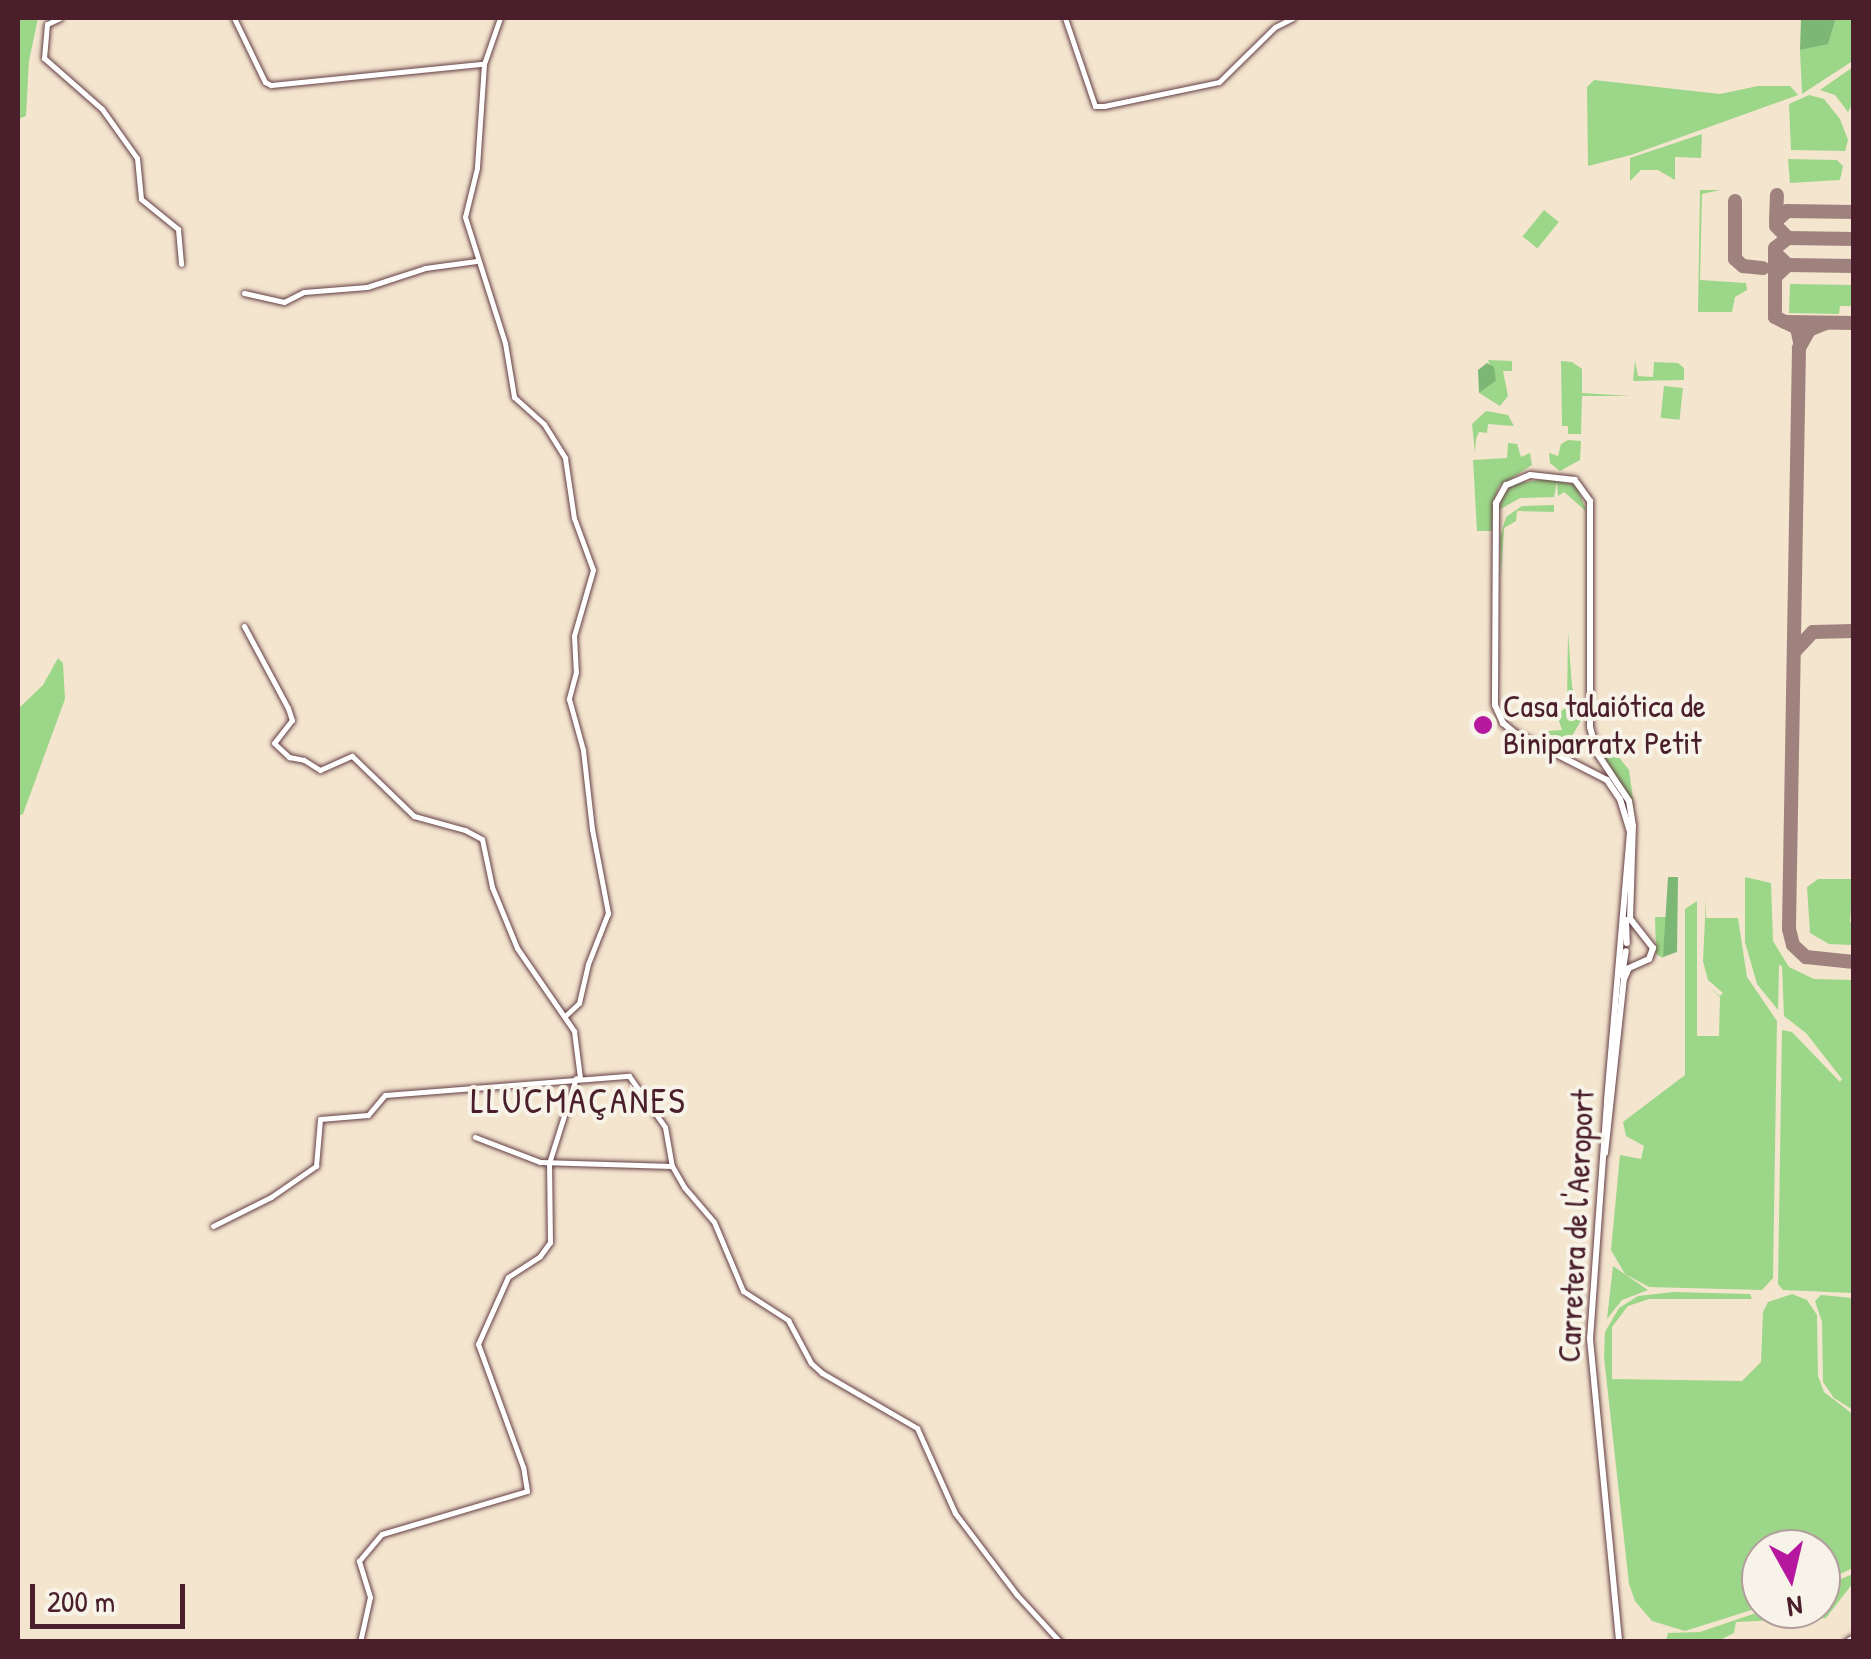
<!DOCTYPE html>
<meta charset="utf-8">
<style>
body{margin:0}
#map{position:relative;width:1871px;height:1659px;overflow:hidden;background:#f4e5cf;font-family:"Patrick Hand",sans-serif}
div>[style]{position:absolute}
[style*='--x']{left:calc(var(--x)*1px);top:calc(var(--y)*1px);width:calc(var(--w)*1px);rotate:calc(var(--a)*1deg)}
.green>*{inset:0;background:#9cd689;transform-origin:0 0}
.forest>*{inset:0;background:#7db775}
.taxiway>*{height:14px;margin:-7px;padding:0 7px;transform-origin:7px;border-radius:7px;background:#9f827d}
.roads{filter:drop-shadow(0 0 2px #643d44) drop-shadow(0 0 2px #643d44)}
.minor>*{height:5px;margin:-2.5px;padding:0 2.5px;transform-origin:2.5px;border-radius:2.5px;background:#fff}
.major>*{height:6px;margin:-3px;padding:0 3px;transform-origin:3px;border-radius:3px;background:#fff}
.dots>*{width:28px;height:28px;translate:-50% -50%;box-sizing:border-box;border:5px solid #f7f3e8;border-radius:50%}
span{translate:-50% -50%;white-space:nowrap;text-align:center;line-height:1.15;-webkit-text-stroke:8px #f7f3e8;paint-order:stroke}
.poi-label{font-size:32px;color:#4a1f2b}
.left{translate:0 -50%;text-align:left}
.street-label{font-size:32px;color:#4a1f2b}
.neighbourhood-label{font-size:35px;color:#4a1f2b;letter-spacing:2.5px}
.frame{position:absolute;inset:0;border:20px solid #4a1f2b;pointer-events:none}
.north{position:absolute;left:1741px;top:1529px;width:100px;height:100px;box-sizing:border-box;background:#f7f3e8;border:2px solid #b29e9c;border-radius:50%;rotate:172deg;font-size:28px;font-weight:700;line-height:40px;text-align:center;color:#4a1f2b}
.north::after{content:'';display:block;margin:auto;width:35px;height:45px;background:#b5179e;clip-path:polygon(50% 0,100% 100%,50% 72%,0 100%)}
.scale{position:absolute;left:30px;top:1584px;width:155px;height:45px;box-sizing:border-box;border:5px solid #4a1f2b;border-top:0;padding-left:12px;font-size:30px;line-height:35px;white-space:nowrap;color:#4a1f2b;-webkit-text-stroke:8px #f7f3e8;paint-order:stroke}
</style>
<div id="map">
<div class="green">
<i style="clip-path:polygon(18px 18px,38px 18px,29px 61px,26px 116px,18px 119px)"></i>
<i style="clip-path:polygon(1836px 18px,1853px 18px,1851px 62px,1802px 94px,1800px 50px,1828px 43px)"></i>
<i style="clip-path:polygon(1853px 67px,1853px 103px,1848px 112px,1835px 95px,1820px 90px)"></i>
<i style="clip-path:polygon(1594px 80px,1720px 94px,1758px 86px,1790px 86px,1798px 95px,1631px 155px,1588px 166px,1587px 87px)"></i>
<i style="clip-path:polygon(1809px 95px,1824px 99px,1840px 119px,1848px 140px,1845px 151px,1791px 150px,1789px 104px)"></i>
<i style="clip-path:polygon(1702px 134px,1701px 158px,1675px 157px,1675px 180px,1658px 170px,1641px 170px,1630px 181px,1630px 158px)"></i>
<i style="clip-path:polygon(1788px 159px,1837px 160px,1843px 166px,1840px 180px,1790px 183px)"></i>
<i style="clip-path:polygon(1700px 190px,1720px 190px,1702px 194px,1700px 280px,1746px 283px,1747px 290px,1735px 297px,1732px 312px,1698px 312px)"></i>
<i style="left:1544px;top:210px;width:19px;height:34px;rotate:39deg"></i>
<i style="clip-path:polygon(1790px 284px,1853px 285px,1853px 306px,1840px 306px,1839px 314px,1789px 313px)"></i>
<i style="clip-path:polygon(1488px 360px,1512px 361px,1512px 371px,1503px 371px,1508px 396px,1500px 406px,1479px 393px,1496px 381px)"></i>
<i style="clip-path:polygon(1561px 361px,1572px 362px,1582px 369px,1582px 393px,1631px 396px,1582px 396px,1581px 434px,1568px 434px,1568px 426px,1562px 426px)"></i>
<i style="clip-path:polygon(1635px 361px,1638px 376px,1653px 377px,1654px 362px,1678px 363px,1684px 368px,1684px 380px,1633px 381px)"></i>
<i style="left:1664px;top:386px;width:19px;height:32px;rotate:6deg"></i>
<i style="clip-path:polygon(1486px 411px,1508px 415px,1514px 426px,1488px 424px,1487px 433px,1479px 432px,1476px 439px,1475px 453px,1472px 424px)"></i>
<i style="clip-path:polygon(1568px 440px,1581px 441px,1580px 460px,1560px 471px,1550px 463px,1549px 453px,1558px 456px,1561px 444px)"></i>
<i style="clip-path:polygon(1508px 443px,1517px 444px,1521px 457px,1530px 453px,1532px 465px,1499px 486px,1493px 502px,1492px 531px,1477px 531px,1473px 460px,1507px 458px)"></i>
<i style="clip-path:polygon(1546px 479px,1576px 485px,1587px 512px,1564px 492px,1558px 496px,1557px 482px,1554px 497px,1520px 498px,1499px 510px,1503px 495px,1513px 484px)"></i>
<i style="clip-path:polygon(1554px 505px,1554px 512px,1517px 511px,1516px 521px,1504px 528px,1501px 577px,1500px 537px,1506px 517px,1522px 506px)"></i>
<i style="clip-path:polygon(1568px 631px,1572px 687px,1583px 717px,1572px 736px,1551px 738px,1548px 731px,1562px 730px,1557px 714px,1567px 707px)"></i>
<i style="clip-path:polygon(58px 658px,63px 663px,65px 699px,23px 814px,18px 816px,18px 709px,43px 685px)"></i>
<i style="clip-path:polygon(1607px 742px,1629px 770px,1634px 806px,1597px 745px)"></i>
<i style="clip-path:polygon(1745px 877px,1771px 883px,1773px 941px,1789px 967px,1814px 979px,1853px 980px,1853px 1293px,1783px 1290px,1778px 1284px,1782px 1030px,1792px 1032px,1840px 1082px,1842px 1079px,1806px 1033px,1784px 1016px,1782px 966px,1779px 965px,1778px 1010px,1757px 984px,1745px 942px)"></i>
<i style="clip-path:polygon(1818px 879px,1853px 879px,1850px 922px,1853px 923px,1853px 945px,1829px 944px,1810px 933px,1807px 887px)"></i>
<i style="clip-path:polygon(1706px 898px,1706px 918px,1738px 918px,1747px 977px,1777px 1021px,1773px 1278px,1762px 1290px,1649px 1287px,1625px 1274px,1611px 1250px,1620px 1155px,1641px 1159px,1644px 1146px,1626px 1136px,1623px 1122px,1685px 1075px,1685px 909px,1697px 901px,1697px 1036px,1719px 1036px,1720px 997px,1709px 987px,1720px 996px,1723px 993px,1708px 980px,1703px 961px)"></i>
<i style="clip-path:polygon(1655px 917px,1668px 917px,1663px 958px,1656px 954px)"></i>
<i style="clip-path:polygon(1613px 1266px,1648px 1290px,1622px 1300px,1607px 1319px)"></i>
<i style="clip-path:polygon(1673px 1292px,1750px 1294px,1752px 1299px,1649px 1299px,1628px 1306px,1612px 1327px,1612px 1379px,1742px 1381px,1761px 1362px,1763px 1312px,1768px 1302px,1792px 1294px,1807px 1300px,1817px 1315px,1818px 1376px,1824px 1392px,1854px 1415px,1853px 1568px,1821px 1583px,1821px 1549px,1761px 1549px,1761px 1607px,1685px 1631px,1652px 1621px,1635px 1601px,1629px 1584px,1604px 1357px,1605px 1332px,1619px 1308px,1638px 1296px)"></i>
<i style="clip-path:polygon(1821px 1295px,1853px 1298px,1853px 1410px,1834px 1398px,1823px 1382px,1822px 1322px,1815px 1301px)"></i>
<i style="clip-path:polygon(1853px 1574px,1853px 1583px,1826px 1618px,1736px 1622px,1734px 1633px,1718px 1641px,1666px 1641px,1668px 1633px,1700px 1632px,1768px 1609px,1821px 1609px,1821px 1587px)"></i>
</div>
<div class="forest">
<i style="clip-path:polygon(1801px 18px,1836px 18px,1828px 44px,1800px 50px)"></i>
<i style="clip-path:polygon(1487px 363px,1494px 367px,1496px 381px,1479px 393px,1478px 370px)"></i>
<i style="clip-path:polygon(1668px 877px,1678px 877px,1677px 952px,1663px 957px)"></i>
</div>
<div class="taxiway">
<i style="--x:1735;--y:201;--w:58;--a:90"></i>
<i style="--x:1735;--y:259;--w:11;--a:41"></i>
<i style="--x:1743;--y:266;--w:20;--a:6"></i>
<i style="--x:1776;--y:221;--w:15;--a:-42"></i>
<i style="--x:1787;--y:211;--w:67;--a:0.9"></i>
<i style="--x:1776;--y:222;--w:27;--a:-88"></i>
<i style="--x:1776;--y:226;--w:17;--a:45"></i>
<i style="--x:1788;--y:238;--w:16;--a:142"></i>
<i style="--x:1775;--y:248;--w:29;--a:90"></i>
<i style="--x:1775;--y:277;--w:18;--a:-43"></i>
<i style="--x:1788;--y:238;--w:66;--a:0.9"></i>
<i style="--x:1775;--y:253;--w:18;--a:43"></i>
<i style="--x:1788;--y:265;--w:66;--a:0.9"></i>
<i style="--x:1775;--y:277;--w:40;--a:90"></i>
<i style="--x:1775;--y:317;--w:11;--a:27"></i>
<i style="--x:1826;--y:323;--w:18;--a:158"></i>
<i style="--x:1809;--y:330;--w:21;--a:119"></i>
<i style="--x:1799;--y:348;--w:581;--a:90.99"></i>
<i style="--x:1789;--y:929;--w:16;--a:76"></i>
<i style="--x:1793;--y:945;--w:18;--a:43"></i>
<i style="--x:1806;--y:957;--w:48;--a:5.9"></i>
<i style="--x:1800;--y:342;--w:14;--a:-102"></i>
<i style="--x:1797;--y:328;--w:13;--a:-153"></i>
<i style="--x:1785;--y:322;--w:69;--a:0.8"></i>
<i style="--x:1795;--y:651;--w:26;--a:-47"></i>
<i style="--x:1813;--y:632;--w:41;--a:-1.4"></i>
</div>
<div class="roads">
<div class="minor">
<i style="--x:60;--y:18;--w:14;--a:155"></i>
<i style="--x:47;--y:24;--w:34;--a:95"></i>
<i style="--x:44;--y:58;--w:77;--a:41.3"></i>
<i style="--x:102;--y:109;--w:60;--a:54.5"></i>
<i style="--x:137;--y:158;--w:41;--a:84.4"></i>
<i style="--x:141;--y:199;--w:48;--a:39"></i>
<i style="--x:178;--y:229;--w:35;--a:85"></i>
<i style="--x:234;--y:18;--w:71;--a:64.2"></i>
<i style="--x:265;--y:82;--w:7;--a:27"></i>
<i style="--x:271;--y:85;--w:213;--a:-5.7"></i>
<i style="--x:500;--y:18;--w:49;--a:109.2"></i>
<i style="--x:484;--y:64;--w:104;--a:93.9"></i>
<i style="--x:477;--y:168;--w:50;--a:103.8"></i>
<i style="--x:465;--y:217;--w:132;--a:72.4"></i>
<i style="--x:505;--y:343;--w:55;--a:80.5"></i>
<i style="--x:514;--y:397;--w:40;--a:42"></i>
<i style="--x:544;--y:424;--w:40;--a:58"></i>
<i style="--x:565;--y:458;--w:61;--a:81.5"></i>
<i style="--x:574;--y:518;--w:55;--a:69.9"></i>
<i style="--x:593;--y:570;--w:69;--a:106.1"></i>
<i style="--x:574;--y:636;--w:36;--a:87"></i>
<i style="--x:576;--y:672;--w:28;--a:105"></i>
<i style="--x:569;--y:699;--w:53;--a:74.6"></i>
<i style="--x:583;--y:750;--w:80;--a:83.5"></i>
<i style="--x:592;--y:829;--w:86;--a:79.2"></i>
<i style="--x:608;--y:913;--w:55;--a:111.4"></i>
<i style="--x:588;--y:964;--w:40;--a:103"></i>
<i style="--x:579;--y:1003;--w:19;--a:137"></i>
<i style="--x:1065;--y:18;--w:93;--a:71.2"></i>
<i style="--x:1095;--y:106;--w:9;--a:0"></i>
<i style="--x:1104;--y:106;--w:117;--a:-11.8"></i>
<i style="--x:1219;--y:82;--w:78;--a:-44.5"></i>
<i style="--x:1275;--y:27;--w:20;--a:-27"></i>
<i style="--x:244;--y:293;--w:41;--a:12.7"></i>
<i style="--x:284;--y:302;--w:22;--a:-27"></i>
<i style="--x:304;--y:292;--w:63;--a:-4.5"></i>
<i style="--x:367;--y:287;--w:61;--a:-18.1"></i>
<i style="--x:425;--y:268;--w:52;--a:-7.7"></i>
<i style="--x:244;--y:626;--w:93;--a:61.8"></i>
<i style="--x:288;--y:708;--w:13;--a:72"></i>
<i style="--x:292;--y:720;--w:29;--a:128"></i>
<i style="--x:274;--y:743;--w:21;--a:43"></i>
<i style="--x:289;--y:757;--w:15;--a:11"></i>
<i style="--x:304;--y:760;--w:19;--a:32"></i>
<i style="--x:320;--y:770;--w:35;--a:-24"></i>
<i style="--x:352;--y:756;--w:86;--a:44.1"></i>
<i style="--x:414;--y:816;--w:53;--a:15.4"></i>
<i style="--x:465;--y:830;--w:19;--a:28"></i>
<i style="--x:482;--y:839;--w:49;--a:78.2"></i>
<i style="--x:492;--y:887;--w:66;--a:67.7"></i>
<i style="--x:517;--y:948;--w:101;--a:55.5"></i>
<i style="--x:574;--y:1031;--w:47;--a:82.7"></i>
<i style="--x:475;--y:1137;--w:70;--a:21"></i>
<i style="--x:540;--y:1162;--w:132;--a:1.7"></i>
<i style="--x:213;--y:1226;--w:65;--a:-26.6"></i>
<i style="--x:271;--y:1197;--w:55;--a:-34.6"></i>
<i style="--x:316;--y:1166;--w:47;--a:-85.1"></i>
<i style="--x:320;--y:1119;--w:48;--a:-4.8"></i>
<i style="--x:368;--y:1115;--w:26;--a:-50"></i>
<i style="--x:385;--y:1095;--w:245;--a:-4.5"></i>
<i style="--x:629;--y:1076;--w:62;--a:54.8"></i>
<i style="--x:665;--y:1127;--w:40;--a:80"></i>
<i style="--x:672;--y:1166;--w:24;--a:60"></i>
<i style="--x:684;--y:1187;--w:46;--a:49.4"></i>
<i style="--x:714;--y:1222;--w:75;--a:67.2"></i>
<i style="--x:743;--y:1291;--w:54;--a:32.8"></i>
<i style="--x:788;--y:1320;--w:49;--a:61.9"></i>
<i style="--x:811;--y:1363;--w:15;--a:42"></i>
<i style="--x:822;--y:1373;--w:110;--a:30.1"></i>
<i style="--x:917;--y:1428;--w:93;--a:65.9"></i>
<i style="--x:955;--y:1513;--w:103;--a:52.9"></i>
<i style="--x:1017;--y:1595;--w:64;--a:47.5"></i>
<i style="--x:360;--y:1642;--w:46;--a:-77.5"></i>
<i style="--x:370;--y:1597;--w:38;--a:-107"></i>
<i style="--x:359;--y:1561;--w:35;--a:-50"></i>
<i style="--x:382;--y:1534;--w:151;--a:-16.5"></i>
<i style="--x:527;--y:1491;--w:24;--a:-99"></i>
<i style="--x:523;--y:1467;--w:131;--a:-110.1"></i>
<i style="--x:478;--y:1344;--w:73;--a:-65.9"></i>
<i style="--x:508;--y:1277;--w:38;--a:-33"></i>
<i style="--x:540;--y:1256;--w:17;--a:-54"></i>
<i style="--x:550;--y:1242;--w:79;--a:-90.7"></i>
<i style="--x:549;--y:1163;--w:89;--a:-72.4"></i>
</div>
<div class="major">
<i style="--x:1626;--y:920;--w:23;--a:88"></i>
<i style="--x:1622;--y:975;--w:24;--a:-81"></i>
<i style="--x:1605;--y:1153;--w:175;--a:-83.8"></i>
<i style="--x:1624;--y:979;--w:12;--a:-66"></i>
<i style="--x:1629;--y:968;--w:22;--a:-24"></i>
<i style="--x:1649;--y:959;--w:12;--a:-70"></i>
<i style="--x:1653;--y:948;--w:37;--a:-128"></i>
<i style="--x:1630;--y:919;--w:93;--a:-88.2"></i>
<i style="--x:1633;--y:826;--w:25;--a:-99"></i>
<i style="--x:1629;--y:801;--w:58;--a:-123.7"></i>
<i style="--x:1597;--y:753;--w:27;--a:-105"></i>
<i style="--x:1590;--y:727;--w:226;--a:-90"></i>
<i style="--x:1590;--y:501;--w:26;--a:-126"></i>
<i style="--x:1575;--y:480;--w:45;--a:-173.7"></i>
<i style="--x:1530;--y:475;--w:26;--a:157"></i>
<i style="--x:1506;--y:485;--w:21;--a:119"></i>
<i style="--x:1496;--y:503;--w:202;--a:90.3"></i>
<i style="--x:1495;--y:705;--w:20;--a:66"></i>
<i style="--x:1503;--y:723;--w:16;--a:40"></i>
<i style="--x:1515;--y:733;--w:103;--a:27.1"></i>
<i style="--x:1607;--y:780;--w:23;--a:56"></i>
<i style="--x:1620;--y:799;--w:34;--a:73"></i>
<i style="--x:1630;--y:832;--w:271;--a:94.9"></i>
<i style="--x:1607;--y:1102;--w:238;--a:94.1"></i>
<i style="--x:1590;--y:1339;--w:304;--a:84.5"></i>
<i style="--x:1847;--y:1642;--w:8;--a:-30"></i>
</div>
</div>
<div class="dots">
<i style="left:1483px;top:725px;background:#b5179e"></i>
</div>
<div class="poi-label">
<span class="left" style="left:1503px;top:725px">Casa talaiótica de<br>Biniparratx Petit</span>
</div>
<div class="street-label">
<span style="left:1576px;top:1226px;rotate:-87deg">Carretera de l'Aeroport</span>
</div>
<div class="neighbourhood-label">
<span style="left:579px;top:1101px">LLUCMAÇANES</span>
</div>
<div class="frame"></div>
<div class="north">N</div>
<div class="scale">200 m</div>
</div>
